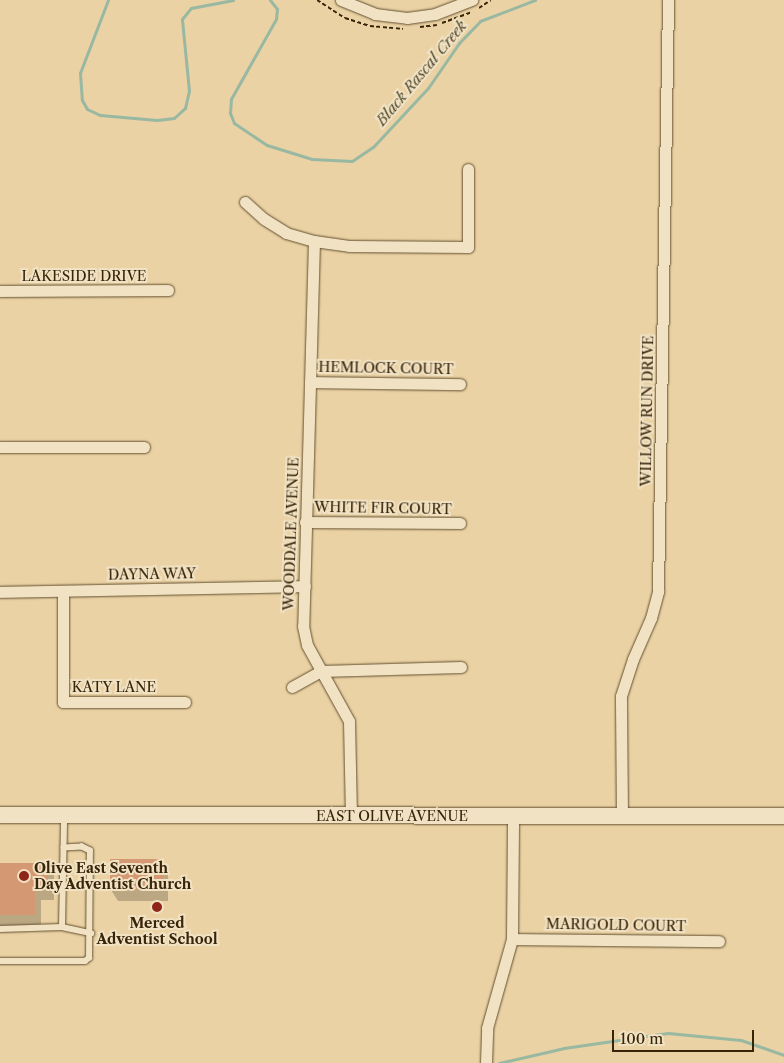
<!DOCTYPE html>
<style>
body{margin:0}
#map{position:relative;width:784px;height:1063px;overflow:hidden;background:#ead2a4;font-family:"Libre Caslon Text",serif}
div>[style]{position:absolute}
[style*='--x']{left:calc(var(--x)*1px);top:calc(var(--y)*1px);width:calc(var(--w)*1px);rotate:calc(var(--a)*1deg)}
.shadow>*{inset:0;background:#0003}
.stream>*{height:3px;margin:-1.5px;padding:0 1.5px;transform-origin:1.5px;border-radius:1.5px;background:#99b8a2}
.building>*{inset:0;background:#d49872;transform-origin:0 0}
.path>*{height:2px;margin-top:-1px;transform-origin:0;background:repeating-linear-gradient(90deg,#382408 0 4px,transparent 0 6.5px)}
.roads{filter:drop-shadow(0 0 1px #64502f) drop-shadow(0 0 1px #64502f)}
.service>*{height:5.5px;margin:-2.75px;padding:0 2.75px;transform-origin:2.75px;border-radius:2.75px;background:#f1e2c4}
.minor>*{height:11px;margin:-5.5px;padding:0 5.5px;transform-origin:5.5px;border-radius:5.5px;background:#f1e2c4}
.secondary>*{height:16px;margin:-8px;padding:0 8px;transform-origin:8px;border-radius:8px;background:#f1e2c4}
.dots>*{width:14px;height:14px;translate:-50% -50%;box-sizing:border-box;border:2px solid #f1e2c4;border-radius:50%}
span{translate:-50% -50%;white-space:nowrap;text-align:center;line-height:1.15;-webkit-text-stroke:4px #f1e2c4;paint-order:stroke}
.street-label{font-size:14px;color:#382408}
.poi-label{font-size:14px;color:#382408;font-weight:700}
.left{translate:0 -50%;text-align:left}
.water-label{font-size:15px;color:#50492e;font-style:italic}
.scale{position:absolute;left:612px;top:1030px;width:142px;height:22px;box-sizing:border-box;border:2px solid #382408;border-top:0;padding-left:6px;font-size:15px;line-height:18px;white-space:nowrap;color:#382408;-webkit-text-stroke:4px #f1e2c4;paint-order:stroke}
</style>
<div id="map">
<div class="shadow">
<i style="clip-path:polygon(111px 860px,162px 860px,168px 872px,168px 901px,118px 901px,111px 890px)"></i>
<i style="clip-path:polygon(0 864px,47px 864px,54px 875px,54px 900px,41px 900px,41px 926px,0 926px)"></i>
</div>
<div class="stream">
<i style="--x:108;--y:0;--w:78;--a:111"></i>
<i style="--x:80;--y:73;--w:27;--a:86"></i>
<i style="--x:82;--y:100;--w:10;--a:61"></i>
<i style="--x:87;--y:109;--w:14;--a:25"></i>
<i style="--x:100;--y:115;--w:57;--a:5"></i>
<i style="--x:157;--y:120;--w:17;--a:-7"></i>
<i style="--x:174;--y:118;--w:15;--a:-42"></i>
<i style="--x:185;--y:108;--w:17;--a:-77"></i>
<i style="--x:189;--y:91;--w:72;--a:-95.6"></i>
<i style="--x:182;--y:19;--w:14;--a:-51"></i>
<i style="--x:191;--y:8;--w:43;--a:-10.8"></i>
<i style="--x:270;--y:0;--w:11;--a:52"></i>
<i style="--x:277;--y:9;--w:10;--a:96"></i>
<i style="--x:276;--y:19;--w:92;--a:119.4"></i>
<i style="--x:231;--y:99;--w:14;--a:94"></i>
<i style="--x:230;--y:113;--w:11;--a:68"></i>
<i style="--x:234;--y:123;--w:40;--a:34"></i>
<i style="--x:267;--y:145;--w:47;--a:17.3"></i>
<i style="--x:312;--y:159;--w:40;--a:2.9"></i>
<i style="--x:352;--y:161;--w:25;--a:-34"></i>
<i style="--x:373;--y:147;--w:81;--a:-47"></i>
<i style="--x:428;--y:88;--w:55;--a:-55.4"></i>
<i style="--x:459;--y:43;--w:30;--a:-46"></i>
<i style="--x:480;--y:21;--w:59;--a:-20.9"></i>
<i style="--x:499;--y:1063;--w:67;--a:-13"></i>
<i style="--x:564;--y:1048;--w:105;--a:-8.2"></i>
<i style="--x:668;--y:1033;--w:73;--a:5.5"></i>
<i style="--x:741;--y:1040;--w:46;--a:19.2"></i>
</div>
<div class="building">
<i style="left:110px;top:859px;width:53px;height:31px"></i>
<i style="clip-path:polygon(0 863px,48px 863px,48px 890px,35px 890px,35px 915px,0 915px)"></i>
</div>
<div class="path">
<i style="--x:317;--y:0;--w:33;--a:33"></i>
<i style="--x:345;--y:18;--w:26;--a:18"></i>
<i style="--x:370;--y:26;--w:33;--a:5"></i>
<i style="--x:479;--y:8;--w:14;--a:-34"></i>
<i style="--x:442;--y:23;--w:32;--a:-20"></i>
<i style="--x:420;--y:27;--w:17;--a:-7"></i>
</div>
<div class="roads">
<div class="service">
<i style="--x:62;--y:927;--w:30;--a:12"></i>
<i style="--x:0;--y:929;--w:62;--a:-1.8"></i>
<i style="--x:62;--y:927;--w:109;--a:-88.9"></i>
<i style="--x:0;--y:961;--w:85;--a:0"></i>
<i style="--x:85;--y:961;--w:5;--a:-37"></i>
<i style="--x:89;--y:958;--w:107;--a:-89.5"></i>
<i style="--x:90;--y:851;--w:9;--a:-153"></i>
<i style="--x:82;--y:847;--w:18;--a:177"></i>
</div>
<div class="minor">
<i style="--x:341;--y:0;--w:37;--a:22"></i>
<i style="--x:375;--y:14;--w:32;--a:7"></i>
<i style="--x:407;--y:18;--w:28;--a:-8"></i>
<i style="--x:435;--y:14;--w:40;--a:-21"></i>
<i style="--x:245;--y:202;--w:25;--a:42"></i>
<i style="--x:264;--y:219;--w:26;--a:32"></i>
<i style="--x:286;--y:233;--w:29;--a:16"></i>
<i style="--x:314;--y:241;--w:35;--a:8"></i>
<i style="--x:349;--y:246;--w:119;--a:0.5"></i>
<i style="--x:468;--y:247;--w:78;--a:-90"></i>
<i style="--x:314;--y:241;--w:385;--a:91.6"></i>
<i style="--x:303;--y:626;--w:19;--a:78"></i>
<i style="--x:307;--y:645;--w:87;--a:61.1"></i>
<i style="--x:349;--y:721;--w:95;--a:88.8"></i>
<i style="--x:0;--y:291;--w:168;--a:-0.3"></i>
<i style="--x:310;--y:382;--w:150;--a:0.8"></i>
<i style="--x:0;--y:447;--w:144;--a:0"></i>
<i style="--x:305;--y:522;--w:155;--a:0.4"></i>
<i style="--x:63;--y:591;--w:111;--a:90"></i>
<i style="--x:63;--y:702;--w:122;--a:0"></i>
<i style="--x:0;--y:592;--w:305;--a:-1.1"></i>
<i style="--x:292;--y:687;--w:33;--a:-29"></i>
<i style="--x:321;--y:671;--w:140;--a:-1.6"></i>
<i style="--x:622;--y:817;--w:121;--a:-90.5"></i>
<i style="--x:621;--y:696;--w:39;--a:-72"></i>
<i style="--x:633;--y:659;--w:45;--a:-66.3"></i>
<i style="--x:651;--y:618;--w:28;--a:-75"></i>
<i style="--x:658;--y:591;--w:591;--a:-89.03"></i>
<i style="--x:512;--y:939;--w:207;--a:0.6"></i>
<i style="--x:486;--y:1063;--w:35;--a:-88"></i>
<i style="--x:487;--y:1028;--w:92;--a:-74.3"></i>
<i style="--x:512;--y:939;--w:123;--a:-89.5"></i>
</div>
<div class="secondary">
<i style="--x:0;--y:815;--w:784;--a:0.07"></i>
</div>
</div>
<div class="dots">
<i style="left:24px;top:876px;background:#8f2418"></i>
<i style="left:157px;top:907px;background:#8f2418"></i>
</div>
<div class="street-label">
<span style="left:84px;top:276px">LAKESIDE DRIVE</span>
<span style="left:386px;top:368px;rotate:1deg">HEMLOCK COURT</span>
<span style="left:647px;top:411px;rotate:-89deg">WILLOW RUN DRIVE</span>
<span style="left:383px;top:508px;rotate:1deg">WHITE FIR COURT</span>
<span style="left:291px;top:534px;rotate:-88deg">WOODDALE AVENUE</span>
<span style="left:152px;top:574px;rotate:-1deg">DAYNA WAY</span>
<span style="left:114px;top:687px">KATY LANE</span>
<span style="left:392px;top:816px">EAST OLIVE AVENUE</span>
<span style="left:616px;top:925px;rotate:1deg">MARIGOLD COURT</span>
</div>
<div class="poi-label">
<span class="left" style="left:34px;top:876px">Olive East Seventh<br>Day Adventist Church</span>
<span style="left:157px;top:931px">Merced<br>Adventist School</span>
</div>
<div class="water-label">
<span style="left:421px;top:73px;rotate:-50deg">Black Rascal Creek</span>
</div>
<div class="scale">100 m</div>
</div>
